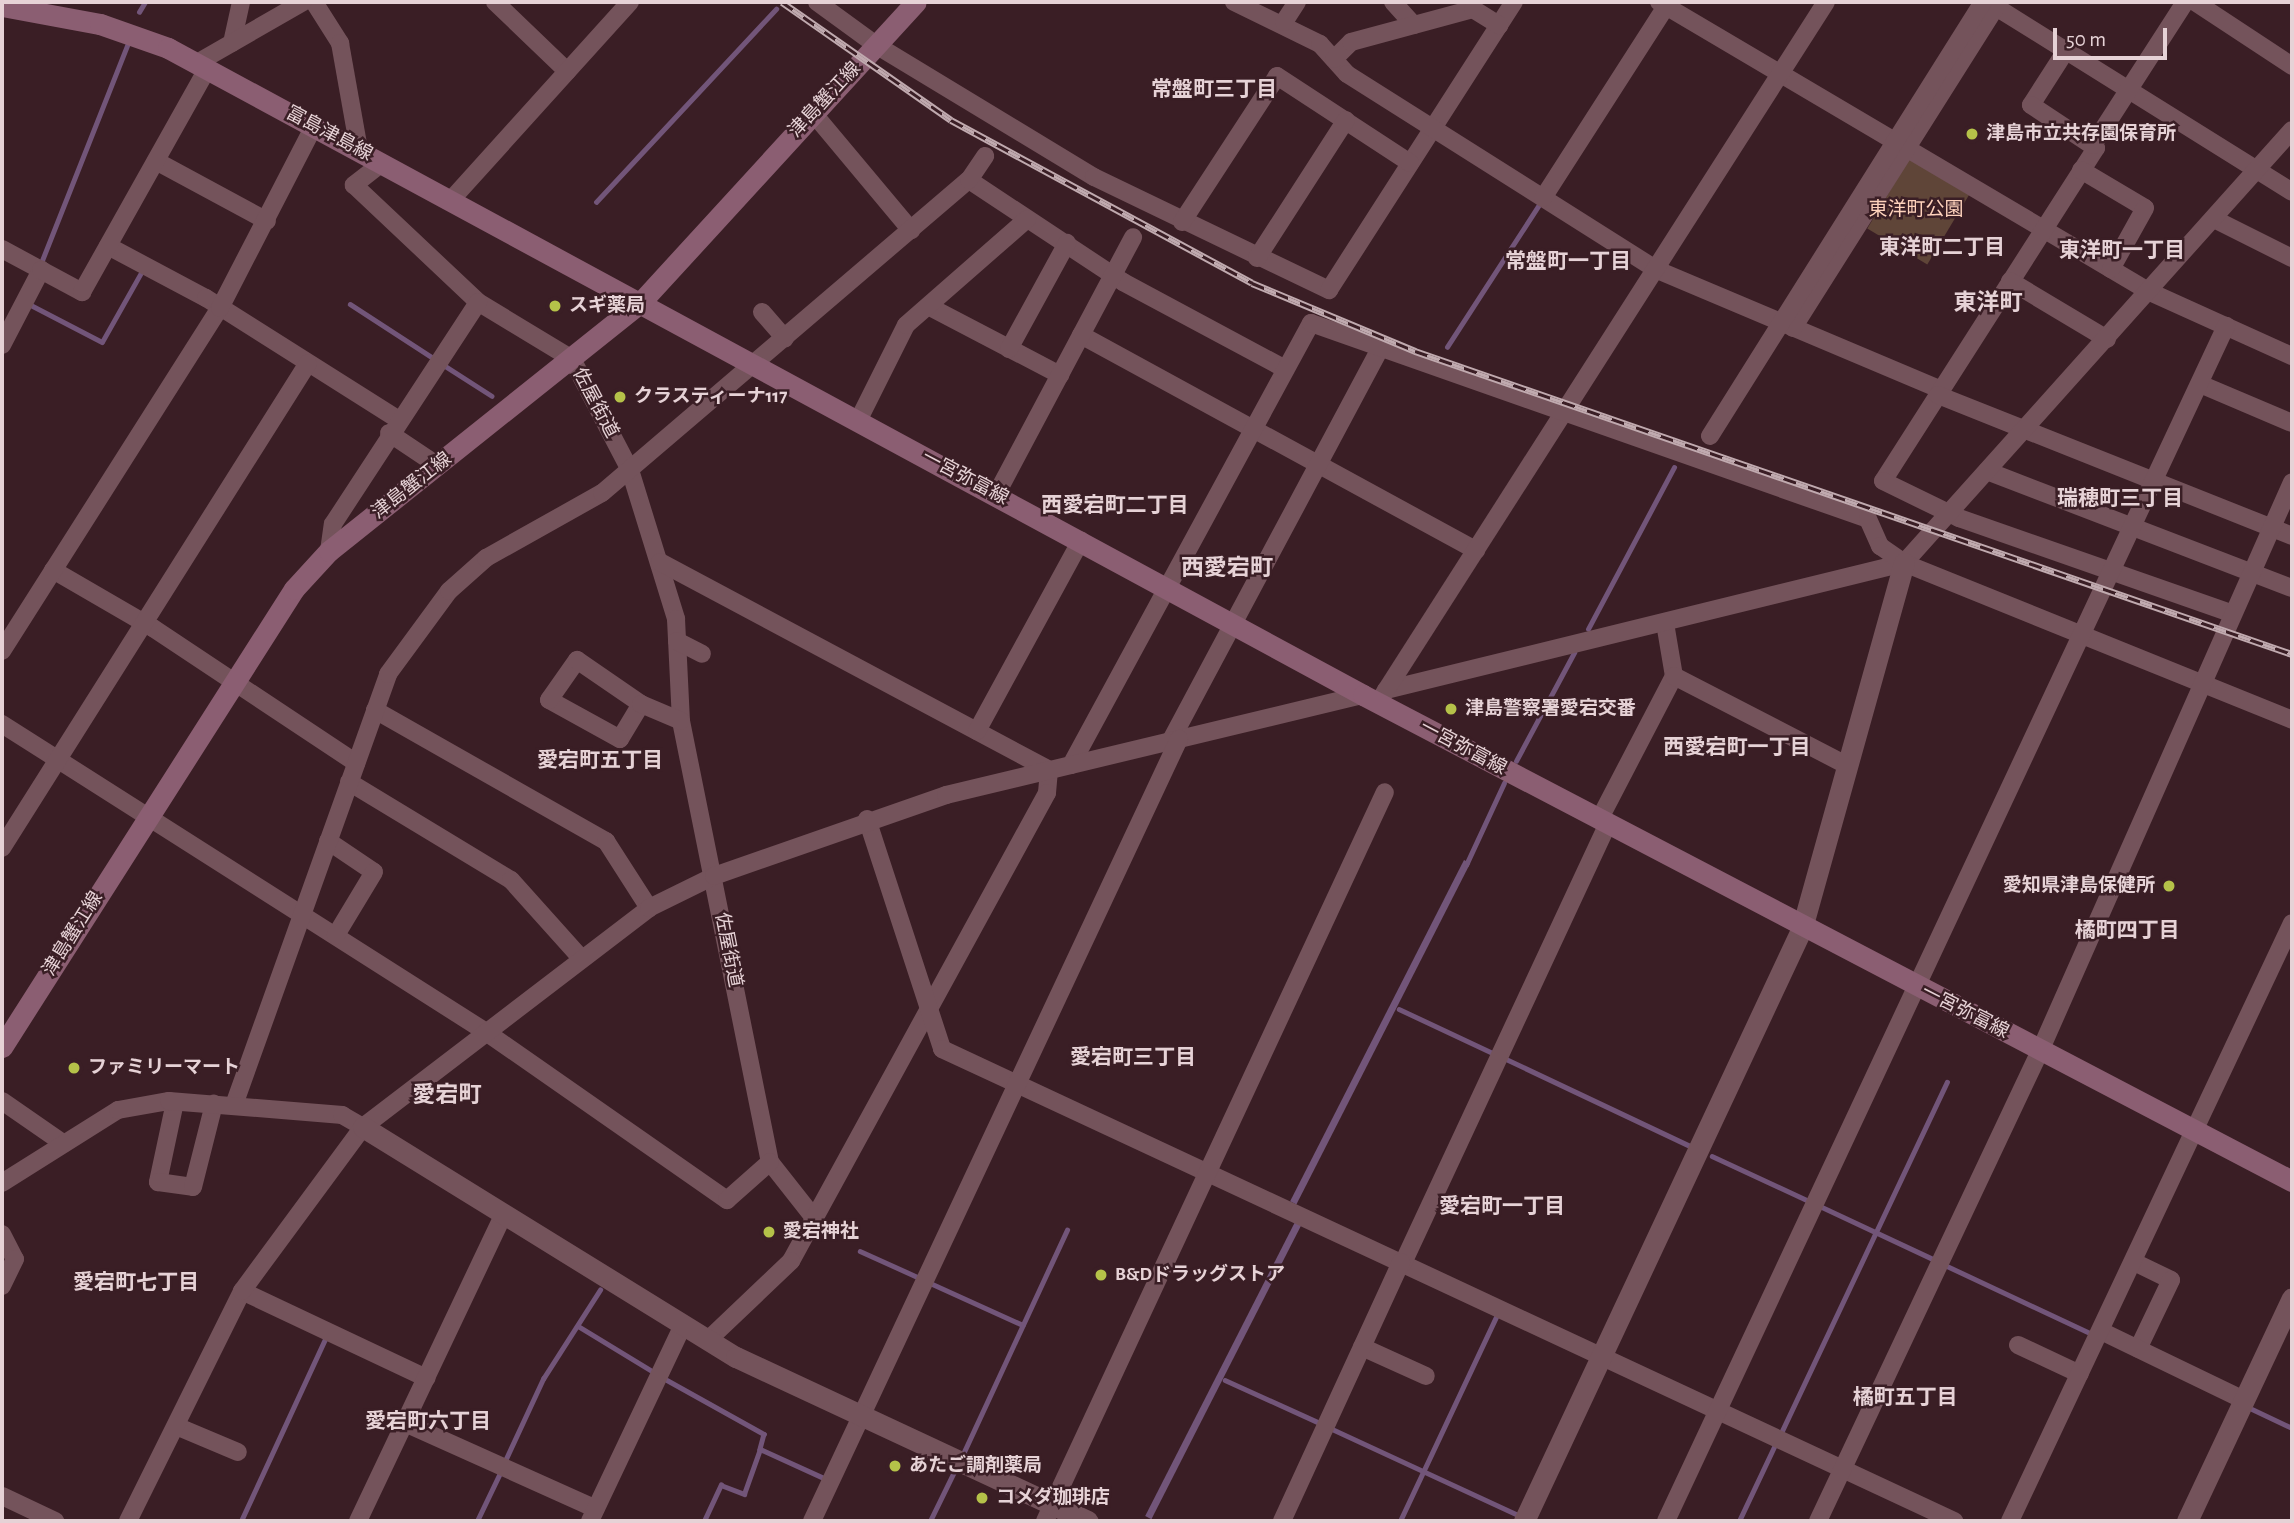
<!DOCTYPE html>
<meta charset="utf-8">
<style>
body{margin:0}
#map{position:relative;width:2294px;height:1523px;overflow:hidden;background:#3a1e25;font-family:"Alegreya Sans","Noto Sans JP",sans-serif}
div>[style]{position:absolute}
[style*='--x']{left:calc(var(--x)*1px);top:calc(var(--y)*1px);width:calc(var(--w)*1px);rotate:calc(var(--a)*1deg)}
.green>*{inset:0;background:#5f4538;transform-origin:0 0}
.water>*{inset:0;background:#725579;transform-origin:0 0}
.stream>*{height:4.5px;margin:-2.25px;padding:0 2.25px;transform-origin:2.25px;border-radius:2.25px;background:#725579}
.minor>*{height:18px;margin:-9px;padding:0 9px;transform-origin:9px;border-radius:9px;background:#74535b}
.tertiary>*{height:21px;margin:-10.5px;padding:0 10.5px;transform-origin:10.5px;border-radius:10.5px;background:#74535b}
.secondary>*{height:21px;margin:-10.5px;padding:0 10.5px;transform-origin:10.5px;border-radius:10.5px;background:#8b5e72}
.rail>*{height:7px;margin-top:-3.5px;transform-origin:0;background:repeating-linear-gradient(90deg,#3a1e25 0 13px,#c0aaaf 0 26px);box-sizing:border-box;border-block:2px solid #c0aaaf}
.dots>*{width:19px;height:19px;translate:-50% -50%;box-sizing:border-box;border:4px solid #3a1e25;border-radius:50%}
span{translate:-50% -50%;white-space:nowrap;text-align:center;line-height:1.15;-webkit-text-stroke:5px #3a1e25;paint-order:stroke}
.street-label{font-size:19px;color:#e6d2d6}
.poi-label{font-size:19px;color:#e6d2d6;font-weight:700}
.left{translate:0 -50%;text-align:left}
.right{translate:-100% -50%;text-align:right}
.park-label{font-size:19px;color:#fed2bc}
.neighbourhood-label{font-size:21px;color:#e6d2d6;font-weight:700}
.quarter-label{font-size:23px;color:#e6d2d6;font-weight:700}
.frame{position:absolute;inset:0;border:4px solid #e6d2d6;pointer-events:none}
.scale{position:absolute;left:2053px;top:28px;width:114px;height:32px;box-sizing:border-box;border:4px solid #e6d2d6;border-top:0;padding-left:9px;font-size:21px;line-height:24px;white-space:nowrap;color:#e6d2d6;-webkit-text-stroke:5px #3a1e25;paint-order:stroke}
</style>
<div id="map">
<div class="green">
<i style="left:1909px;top:159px;width:70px;height:81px;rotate:31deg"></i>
</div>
<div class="water">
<i style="left:1464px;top:860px;width:7px;height:383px;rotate:27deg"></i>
<i style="left:1295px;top:1222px;width:7px;height:330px;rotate:27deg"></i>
</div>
<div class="stream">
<i style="--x:139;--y:12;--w:12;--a:-59"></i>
<i style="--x:596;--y:202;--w:264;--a:-47"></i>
<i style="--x:41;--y:263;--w:239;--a:-68.4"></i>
<i style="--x:29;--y:304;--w:82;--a:27.5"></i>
<i style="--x:102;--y:342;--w:81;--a:-60.6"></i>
<i style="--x:350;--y:304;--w:99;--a:33"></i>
<i style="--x:1447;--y:347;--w:171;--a:-57.1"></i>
<i style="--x:442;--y:364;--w:59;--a:32.6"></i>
<i style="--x:1588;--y:629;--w:183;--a:-62"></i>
<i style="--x:1516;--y:761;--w:123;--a:-61.8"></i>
<i style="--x:1466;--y:865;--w:90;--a:-65.1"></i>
<i style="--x:1399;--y:1009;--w:106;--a:25.1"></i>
<i style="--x:1504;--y:1058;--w:204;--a:25.3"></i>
<i style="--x:1712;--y:1156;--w:107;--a:24.9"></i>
<i style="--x:1822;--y:1207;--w:123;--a:25.1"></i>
<i style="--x:860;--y:1251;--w:68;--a:24.3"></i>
<i style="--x:1947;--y:1266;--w:158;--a:25.1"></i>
<i style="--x:928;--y:1282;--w:104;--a:24.4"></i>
<i style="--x:578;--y:1326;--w:87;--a:31.3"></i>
<i style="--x:667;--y:1380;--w:111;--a:29.1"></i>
<i style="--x:764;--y:1434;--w:16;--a:105"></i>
<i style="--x:760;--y:1449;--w:70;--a:24.4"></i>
<i style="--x:1225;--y:1380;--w:104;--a:24.4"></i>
<i style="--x:2252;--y:1409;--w:44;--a:25.4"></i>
<i style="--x:1330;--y:1428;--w:205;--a:24.8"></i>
<i style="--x:1781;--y:1433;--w:388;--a:-64.7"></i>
<i style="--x:963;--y:1454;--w:247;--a:-65.1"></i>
<i style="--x:504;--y:1463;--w:93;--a:-65.1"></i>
<i style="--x:543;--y:1379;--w:106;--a:-57.4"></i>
<i style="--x:241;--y:1521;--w:203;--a:-65.2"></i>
<i style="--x:477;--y:1521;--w:55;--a:-64.4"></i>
<i style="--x:704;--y:1521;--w:40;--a:-65"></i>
<i style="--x:721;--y:1485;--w:25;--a:21"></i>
<i style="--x:744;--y:1494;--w:48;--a:-70.4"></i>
<i style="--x:930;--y:1521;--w:57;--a:-63.9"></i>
<i style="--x:1400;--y:1521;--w:225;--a:-64.8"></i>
<i style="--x:1739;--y:1521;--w:82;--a:-64.7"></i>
</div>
<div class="minor">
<i style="--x:314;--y:2;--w:49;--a:57.6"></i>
<i style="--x:340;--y:43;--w:109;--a:79.9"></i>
<i style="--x:495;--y:2;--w:100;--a:43.8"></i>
<i style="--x:817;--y:2;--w:73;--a:36.1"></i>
<i style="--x:876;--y:45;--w:255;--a:31.2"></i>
<i style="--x:1094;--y:177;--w:261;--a:25.7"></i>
<i style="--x:1329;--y:290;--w:342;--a:-57.3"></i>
<i style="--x:1234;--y:2;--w:96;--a:26"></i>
<i style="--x:1320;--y:44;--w:40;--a:48"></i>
<i style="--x:1347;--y:74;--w:365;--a:32.3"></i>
<i style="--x:1655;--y:269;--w:311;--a:22.9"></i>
<i style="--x:1393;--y:2;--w:31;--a:48"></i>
<i style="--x:1659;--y:2;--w:570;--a:30.57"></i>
<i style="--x:2150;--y:292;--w:156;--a:24.3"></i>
<i style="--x:1988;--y:2;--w:358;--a:32"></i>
<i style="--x:2195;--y:2;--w:116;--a:33.4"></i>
<i style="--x:1284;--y:22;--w:24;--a:-57"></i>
<i style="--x:232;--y:43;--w:42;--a:-77.6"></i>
<i style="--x:2065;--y:52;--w:63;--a:122.7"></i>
<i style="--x:2031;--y:105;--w:78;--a:33.5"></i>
<i style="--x:2096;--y:148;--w:395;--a:122.6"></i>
<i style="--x:1883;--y:481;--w:85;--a:26"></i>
<i style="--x:1959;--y:518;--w:290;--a:19.3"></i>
<i style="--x:1334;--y:59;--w:24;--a:-45"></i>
<i style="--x:1351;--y:42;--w:126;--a:-15.1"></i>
<i style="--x:1473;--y:9;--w:31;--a:32"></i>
<i style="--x:197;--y:63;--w:122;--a:-29.9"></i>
<i style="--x:813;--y:113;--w:153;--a:50.1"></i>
<i style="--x:2093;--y:145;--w:170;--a:-57.2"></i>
<i style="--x:156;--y:161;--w:126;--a:28.4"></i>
<i style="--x:382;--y:163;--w:36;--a:142"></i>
<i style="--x:354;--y:185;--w:170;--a:43.3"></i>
<i style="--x:478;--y:302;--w:110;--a:31.2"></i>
<i style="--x:572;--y:359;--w:125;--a:62.4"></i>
<i style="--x:630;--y:470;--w:156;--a:72.8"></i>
<i style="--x:676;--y:619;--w:102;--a:87.2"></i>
<i style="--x:681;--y:721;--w:450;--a:78.6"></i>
<i style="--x:770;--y:1162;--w:71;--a:51.8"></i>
<i style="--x:2081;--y:170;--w:74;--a:30.7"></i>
<i style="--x:2145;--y:208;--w:70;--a:119.1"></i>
<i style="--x:969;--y:180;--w:185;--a:33.5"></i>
<i style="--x:1123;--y:282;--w:184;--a:28.2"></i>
<i style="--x:1543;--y:198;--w:233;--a:-57.3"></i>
<i style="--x:451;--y:200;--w:267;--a:-47.9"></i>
<i style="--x:2214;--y:219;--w:87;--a:26.6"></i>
<i style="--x:1182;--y:222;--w:174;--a:-56.9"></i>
<i style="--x:1277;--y:76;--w:159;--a:33.2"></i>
<i style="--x:108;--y:246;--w:111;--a:28"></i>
<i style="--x:206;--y:298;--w:228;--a:32.3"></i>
<i style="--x:2;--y:249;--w:44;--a:28.3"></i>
<i style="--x:1257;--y:258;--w:164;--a:-57.2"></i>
<i style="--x:2010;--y:281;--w:113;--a:30.9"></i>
<i style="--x:930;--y:307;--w:147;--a:27.6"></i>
<i style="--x:762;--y:312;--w:35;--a:49"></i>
<i style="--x:1793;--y:328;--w:386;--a:-57.7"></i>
<i style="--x:1081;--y:335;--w:450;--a:28.6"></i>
<i style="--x:2;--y:345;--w:85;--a:-62.5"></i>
<i style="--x:41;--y:270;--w:47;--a:28.2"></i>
<i style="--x:82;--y:292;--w:256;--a:-60.7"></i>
<i style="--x:1009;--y:349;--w:121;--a:-61.3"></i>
<i style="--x:2200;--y:384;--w:100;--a:23"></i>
<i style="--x:1938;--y:395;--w:381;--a:21.7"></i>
<i style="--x:858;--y:421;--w:107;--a:-63.4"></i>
<i style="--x:906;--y:325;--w:161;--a:-41.2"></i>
<i style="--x:389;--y:433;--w:58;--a:33.7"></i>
<i style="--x:1710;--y:436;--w:513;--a:-57.83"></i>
<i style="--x:1987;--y:471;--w:327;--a:21"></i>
<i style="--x:996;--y:495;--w:292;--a:-62"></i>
<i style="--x:329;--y:551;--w:27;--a:-82"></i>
<i style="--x:333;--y:524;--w:265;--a:-56.8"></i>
<i style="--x:660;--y:562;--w:441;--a:28.1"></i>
<i style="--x:1049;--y:770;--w:23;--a:95"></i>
<i style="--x:1047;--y:793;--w:533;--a:118.68"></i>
<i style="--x:791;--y:1261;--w:115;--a:136.4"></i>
<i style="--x:53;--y:570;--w:116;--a:30.1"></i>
<i style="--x:153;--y:628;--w:244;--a:33.6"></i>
<i style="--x:1665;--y:623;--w:54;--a:80.4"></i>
<i style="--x:677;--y:641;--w:28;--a:27"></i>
<i style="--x:2;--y:651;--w:406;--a:-57.6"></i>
<i style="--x:220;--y:308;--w:205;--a:-62.7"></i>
<i style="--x:1386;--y:690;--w:533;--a:-13.78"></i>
<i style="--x:1904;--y:563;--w:581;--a:-48.14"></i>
<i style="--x:1383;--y:695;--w:822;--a:-57.41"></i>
<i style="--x:641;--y:704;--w:41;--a:121"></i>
<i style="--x:620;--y:739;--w:81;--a:-151.2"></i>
<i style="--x:549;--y:700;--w:49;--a:-55"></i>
<i style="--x:577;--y:660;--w:78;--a:34.5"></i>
<i style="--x:641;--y:704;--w:43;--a:23"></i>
<i style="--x:375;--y:710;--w:266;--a:29.6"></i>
<i style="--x:606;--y:841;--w:80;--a:57.3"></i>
<i style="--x:2;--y:724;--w:574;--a:32.47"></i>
<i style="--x:486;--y:1032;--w:294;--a:34.9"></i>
<i style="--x:727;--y:1200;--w:57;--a:-41.5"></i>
<i style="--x:977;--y:731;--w:217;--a:-61.4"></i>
<i style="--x:1170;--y:742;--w:446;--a:-61.9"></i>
<i style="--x:1071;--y:765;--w:503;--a:-61.5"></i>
<i style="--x:1311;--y:323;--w:590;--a:19.39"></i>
<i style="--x:1868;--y:519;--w:30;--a:66"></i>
<i style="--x:1880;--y:546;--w:29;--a:35"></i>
<i style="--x:1904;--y:563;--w:419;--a:22"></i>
<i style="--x:349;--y:782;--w:189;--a:31.2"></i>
<i style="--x:511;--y:880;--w:105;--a:48.1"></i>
<i style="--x:867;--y:819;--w:242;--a:71.9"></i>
<i style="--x:942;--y:1049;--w:1117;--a:25"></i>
<i style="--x:1599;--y:820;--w:162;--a:-62.5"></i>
<i style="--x:1674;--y:676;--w:196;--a:27.3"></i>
<i style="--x:328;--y:841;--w:55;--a:34"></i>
<i style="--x:374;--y:872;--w:74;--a:121.1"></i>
<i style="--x:2;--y:848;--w:573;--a:-57.75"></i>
<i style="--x:2;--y:1101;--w:75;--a:34.7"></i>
<i style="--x:175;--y:1102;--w:82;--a:102"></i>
<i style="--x:158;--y:1182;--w:35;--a:8"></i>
<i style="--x:193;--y:1187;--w:86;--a:-75.8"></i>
<i style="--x:234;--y:1105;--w:458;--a:-70.3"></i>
<i style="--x:388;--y:674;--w:103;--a:-53.7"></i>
<i style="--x:449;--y:591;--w:50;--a:-41.7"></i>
<i style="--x:486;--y:558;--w:133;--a:-29.3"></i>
<i style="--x:602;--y:493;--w:482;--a:-40.5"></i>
<i style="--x:969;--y:180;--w:29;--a:-56"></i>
<i style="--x:2;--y:1183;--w:137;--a:-32.2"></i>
<i style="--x:118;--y:1110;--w:52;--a:-10"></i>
<i style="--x:169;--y:1101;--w:174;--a:4.6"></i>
<i style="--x:342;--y:1115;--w:24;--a:30"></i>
<i style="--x:2;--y:1234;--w:28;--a:63"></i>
<i style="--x:15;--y:1259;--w:30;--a:116"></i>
<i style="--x:2134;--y:1262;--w:41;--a:25.9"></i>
<i style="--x:2171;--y:1280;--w:76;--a:115.6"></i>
<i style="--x:1403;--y:1263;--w:483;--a:-65"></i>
<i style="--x:242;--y:1291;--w:204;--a:25.3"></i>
<i style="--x:2101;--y:1331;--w:159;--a:25.8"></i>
<i style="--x:2018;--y:1345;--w:68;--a:25.1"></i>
<i style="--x:1362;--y:1347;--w:70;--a:24.4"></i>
<i style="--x:405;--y:1423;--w:209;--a:24.2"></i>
<i style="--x:176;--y:1426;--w:67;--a:22.8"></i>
<i style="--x:2;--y:1496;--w:59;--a:25.3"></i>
<i style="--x:128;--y:1521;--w:257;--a:-63.6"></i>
<i style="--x:242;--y:1291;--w:204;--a:-53.6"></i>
<i style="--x:363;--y:1127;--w:360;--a:-37.4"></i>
<i style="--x:649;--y:908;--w:72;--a:-26.2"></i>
<i style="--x:714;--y:876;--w:246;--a:-19.2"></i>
<i style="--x:946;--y:795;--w:429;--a:-13.5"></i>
<i style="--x:358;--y:1521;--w:339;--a:-64.6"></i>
<i style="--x:590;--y:1521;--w:217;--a:-64.6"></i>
<i style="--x:812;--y:1521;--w:864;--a:-64.86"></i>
<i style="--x:1045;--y:1521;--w:804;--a:-65"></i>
<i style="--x:1282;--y:1521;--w:285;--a:-65.3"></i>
<i style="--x:1666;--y:1521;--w:1320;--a:-64.89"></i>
<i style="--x:1818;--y:1521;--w:520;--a:-64.72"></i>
<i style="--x:2040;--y:1051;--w:622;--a:-66.11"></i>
<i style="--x:2010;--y:1521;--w:661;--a:-64.75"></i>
</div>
<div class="tertiary">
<i style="--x:363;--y:1127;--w:438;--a:31.7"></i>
<i style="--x:736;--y:1357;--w:388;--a:25"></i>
<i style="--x:1524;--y:1521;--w:655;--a:-64.88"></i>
<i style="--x:1802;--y:928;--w:379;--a:-74.4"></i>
<i style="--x:2187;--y:1521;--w:246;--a:-64.8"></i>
</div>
<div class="secondary">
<i style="--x:2;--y:6;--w:100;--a:10.4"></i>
<i style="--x:100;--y:24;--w:72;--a:19.4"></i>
<i style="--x:168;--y:48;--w:1359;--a:28.43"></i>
<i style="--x:1363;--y:695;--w:1048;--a:27.62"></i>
<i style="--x:2;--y:1047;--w:543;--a:-57.48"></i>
<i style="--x:294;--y:589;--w:52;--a:-47.4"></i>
<i style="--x:329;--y:551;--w:398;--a:-38.6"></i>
<i style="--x:640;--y:303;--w:408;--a:-47.5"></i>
</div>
<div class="rail">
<i style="--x:782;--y:2;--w:206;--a:34.9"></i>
<i style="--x:951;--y:120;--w:342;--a:28.4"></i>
<i style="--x:1252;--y:283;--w:177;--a:22.6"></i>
<i style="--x:1415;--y:351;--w:928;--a:19.06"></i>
</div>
<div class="dots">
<i style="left:1972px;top:134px;background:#b5c249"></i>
<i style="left:555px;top:306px;background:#b5c249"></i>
<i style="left:620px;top:397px;background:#b5c249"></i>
<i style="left:1451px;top:709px;background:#b5c249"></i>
<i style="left:2169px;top:886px;background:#b5c249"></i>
<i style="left:74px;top:1068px;background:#b5c249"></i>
<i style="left:769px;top:1232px;background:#b5c249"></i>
<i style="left:1101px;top:1275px;background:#b5c249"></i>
<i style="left:895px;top:1466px;background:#b5c249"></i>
<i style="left:982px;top:1498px;background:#b5c249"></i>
</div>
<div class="street-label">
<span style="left:825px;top:100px;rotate:-47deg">津島蟹江線</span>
<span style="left:329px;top:134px;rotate:28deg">富島津島線</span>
<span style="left:595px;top:403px;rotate:62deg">佐屋街道</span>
<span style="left:965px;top:478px;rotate:28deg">一宮弥富線</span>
<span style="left:412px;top:486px;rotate:-38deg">津島蟹江線</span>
<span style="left:1463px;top:748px;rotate:28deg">一宮弥富線</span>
<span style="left:73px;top:934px;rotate:-58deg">津島蟹江線</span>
<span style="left:728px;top:950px;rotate:79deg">佐屋街道</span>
<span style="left:1965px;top:1012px;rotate:27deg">一宮弥富線</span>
</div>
<div class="poi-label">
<span class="left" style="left:1986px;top:134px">津島市立共存園保育所</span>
<span class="left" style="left:569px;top:306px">スギ薬局</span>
<span class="left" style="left:634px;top:397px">クラスティーナ117</span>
<span class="left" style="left:1465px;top:709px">津島警察署愛宕交番</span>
<span class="right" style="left:2155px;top:886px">愛知県津島保健所</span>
<span class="left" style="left:88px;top:1068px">ファミリーマート</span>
<span class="left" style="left:783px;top:1232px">愛宕神社</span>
<span class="left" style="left:1115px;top:1275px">B&amp;Dドラッグストア</span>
<span class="left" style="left:909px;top:1466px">あたご調剤薬局</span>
<span class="left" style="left:996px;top:1498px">コメダ珈琲店</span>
</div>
<div class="park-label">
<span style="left:1916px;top:210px">東洋町公園</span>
</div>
<div class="neighbourhood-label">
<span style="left:1214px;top:90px">常盤町三丁目</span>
<span style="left:1942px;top:248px">東洋町二丁目</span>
<span style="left:2122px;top:251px">東洋町一丁目</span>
<span style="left:1568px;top:262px">常盤町一丁目</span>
<span style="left:2120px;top:499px">瑞穂町三丁目</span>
<span style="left:1115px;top:506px">西愛宕町二丁目</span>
<span style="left:1737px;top:748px">西愛宕町一丁目</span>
<span style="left:600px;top:761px">愛宕町五丁目</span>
<span style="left:2127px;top:931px">橘町四丁目</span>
<span style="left:1133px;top:1058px">愛宕町三丁目</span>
<span style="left:1502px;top:1207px">愛宕町一丁目</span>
<span style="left:136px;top:1283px">愛宕町七丁目</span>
<span style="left:1905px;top:1398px">橘町五丁目</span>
<span style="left:428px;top:1422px">愛宕町六丁目</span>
</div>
<div class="quarter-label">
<span style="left:1988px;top:304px">東洋町</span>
<span style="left:1227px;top:569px">西愛宕町</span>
<span style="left:447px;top:1096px">愛宕町</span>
</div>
<div class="frame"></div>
<div class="scale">50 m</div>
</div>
